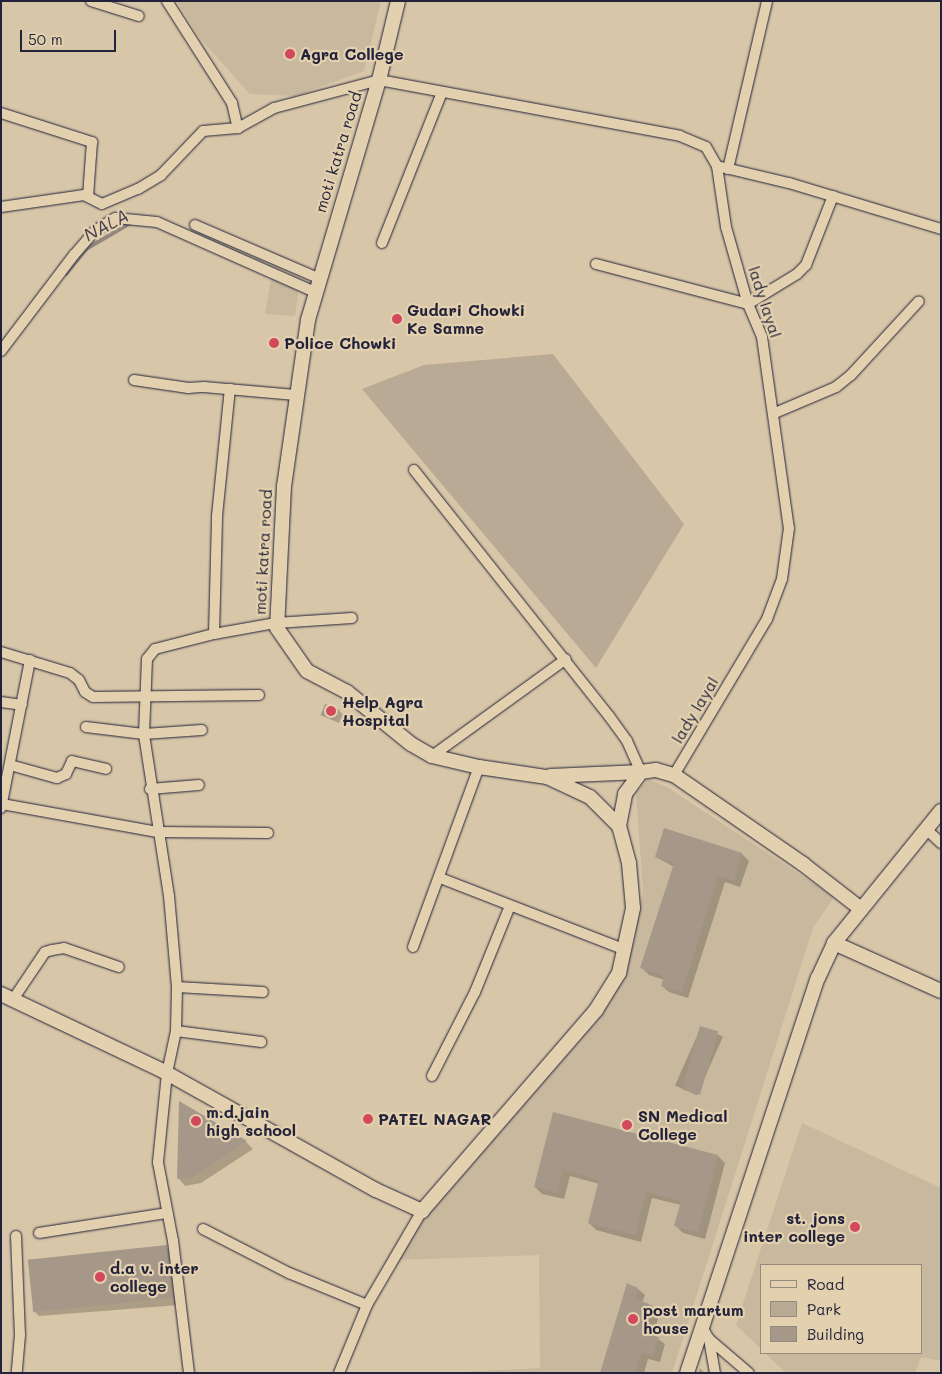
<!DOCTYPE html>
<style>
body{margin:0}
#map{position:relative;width:942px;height:1374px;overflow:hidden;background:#d7c6a7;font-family:Mali,sans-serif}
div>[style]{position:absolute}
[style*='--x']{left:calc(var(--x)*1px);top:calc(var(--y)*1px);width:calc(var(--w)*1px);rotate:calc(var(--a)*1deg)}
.built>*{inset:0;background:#c8b89e}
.green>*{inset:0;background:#b9aa95}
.shadow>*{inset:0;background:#0003;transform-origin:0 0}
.stream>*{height:4px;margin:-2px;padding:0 2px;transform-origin:2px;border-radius:2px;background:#92877e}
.building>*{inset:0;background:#a59889;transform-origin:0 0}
.roads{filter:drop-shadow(0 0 1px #22223b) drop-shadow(0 0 1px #22223b)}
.street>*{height:10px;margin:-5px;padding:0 5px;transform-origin:5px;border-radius:5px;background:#e3d0ae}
.secondary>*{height:14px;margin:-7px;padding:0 7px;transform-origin:7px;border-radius:7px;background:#e3d0ae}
.dots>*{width:14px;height:14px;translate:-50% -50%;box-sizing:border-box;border:2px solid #e3d0ae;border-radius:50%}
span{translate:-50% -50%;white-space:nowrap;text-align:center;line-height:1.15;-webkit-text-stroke:4.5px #e3d0ae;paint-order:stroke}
.poi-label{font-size:16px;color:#22223b;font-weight:700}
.left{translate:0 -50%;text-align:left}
.right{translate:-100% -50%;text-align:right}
.street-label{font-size:16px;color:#22223b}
.water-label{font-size:18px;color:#44404f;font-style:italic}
.frame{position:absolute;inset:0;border:2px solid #22223b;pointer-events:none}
.legend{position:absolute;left:760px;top:1264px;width:162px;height:90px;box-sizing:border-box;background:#e3d0ae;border:1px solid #968a80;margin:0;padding:6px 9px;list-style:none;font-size:15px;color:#22223b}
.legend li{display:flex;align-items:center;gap:10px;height:25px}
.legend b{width:25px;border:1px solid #968a80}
.scale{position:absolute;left:20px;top:30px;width:96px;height:22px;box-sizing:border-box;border:2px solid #22223b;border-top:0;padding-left:6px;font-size:15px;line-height:18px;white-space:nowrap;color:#22223b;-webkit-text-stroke:4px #e3d0ae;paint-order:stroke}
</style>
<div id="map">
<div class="built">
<i style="clip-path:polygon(177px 1px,381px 1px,364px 71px,296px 96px,250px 94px,199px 37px)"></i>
<i style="clip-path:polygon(271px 279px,299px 287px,295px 316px,265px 314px)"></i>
<i style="clip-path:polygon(648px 779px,667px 787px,834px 897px,813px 928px,672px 1373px,443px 1373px,540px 1368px,539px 1255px,395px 1260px,415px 1226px,626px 970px,643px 891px,636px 793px)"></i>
<i style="clip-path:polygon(802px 1123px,941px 1188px,941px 1361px,921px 1357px,915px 1373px,786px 1373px,765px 1353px,921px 1353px,921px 1265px,761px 1265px,761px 1349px,736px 1325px)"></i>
</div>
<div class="green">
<i style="clip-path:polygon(553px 354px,684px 524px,596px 668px,362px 389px,424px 365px)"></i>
</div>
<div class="shadow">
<i style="clip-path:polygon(339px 711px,343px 714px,339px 723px,322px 715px)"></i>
<i style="clip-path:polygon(665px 830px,742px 854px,749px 861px,740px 887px,725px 882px,688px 998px,669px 992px,662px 986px,664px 980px,649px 975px,642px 968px,674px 867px,656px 857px)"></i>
<i style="left:701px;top:1027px;width:24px;height:64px;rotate:24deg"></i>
<i style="clip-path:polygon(180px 1103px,246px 1142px,253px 1149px,201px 1183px,185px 1186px,179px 1179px)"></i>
<i style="clip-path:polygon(554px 1114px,718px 1156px,725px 1163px,705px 1239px,683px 1233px,676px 1226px,681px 1205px,652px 1198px,641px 1242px,596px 1230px,589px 1223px,599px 1184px,570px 1176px,564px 1199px,542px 1194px,535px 1187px)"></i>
<i style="clip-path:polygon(166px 1247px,173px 1253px,179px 1305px,39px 1316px,32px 1309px)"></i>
<i style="clip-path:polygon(638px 1289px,645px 1295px,642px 1303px,659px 1314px,654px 1336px,665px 1344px,660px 1362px,648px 1359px,644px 1373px,603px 1373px)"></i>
<i style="clip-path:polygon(700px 1368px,705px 1373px,698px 1373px)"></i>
</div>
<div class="stream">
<i style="--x:66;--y:274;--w:32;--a:-51"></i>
<i style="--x:86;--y:249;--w:53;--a:-30.4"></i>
</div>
<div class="building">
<i style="left:325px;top:704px;width:16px;height:12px;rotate:22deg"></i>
<i style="clip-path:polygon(664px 828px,742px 853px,734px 881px,718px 876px,682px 992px,661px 986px,664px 976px,640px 968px,674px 863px,655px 857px)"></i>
<i style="left:700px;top:1026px;width:19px;height:66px;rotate:16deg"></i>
<i style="clip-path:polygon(179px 1101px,247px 1141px,194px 1177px,177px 1179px)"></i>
<i style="clip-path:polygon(553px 1112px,718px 1155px,698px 1233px,674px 1226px,681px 1201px,646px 1192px,635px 1235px,588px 1223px,599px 1180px,563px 1170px,557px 1193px,534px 1187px)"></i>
<i style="left:167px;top:1245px;width:53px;height:140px;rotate:84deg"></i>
<i style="clip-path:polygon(627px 1283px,638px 1288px,635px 1298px,653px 1306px,647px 1333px,659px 1337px,653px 1356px,642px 1353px,635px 1373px,600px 1373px)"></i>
</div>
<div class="roads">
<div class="street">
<i style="--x:91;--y:1;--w:50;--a:17.4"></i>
<i style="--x:167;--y:1;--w:121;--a:57.5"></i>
<i style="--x:232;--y:103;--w:26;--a:77"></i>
<i style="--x:1;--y:113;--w:96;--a:17.7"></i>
<i style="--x:92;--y:142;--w:54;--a:94.2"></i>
<i style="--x:717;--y:166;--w:74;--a:13.3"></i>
<i style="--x:789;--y:183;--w:159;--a:16.8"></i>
<i style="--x:728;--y:169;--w:172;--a:-76.9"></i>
<i style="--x:1;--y:207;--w:84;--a:-8.2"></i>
<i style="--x:84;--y:195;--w:20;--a:27"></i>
<i style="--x:102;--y:204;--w:39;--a:-23"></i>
<i style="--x:138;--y:189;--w:27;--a:-31"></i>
<i style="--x:161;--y:175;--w:61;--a:-46.3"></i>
<i style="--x:203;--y:131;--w:35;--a:-5"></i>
<i style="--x:238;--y:128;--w:41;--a:-29.1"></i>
<i style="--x:274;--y:108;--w:109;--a:-14.9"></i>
<i style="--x:379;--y:80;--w:306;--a:10.5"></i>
<i style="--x:680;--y:136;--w:28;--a:23"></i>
<i style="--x:706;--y:147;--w:22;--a:60"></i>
<i style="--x:717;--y:166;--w:62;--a:81.6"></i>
<i style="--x:726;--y:227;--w:80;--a:74.1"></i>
<i style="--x:748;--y:304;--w:36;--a:67"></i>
<i style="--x:762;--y:337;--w:193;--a:82"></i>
<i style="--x:789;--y:528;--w:51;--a:97.8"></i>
<i style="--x:782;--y:579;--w:43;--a:110.6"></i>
<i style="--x:767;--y:619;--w:182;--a:120.8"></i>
<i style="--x:195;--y:225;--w:134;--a:23.3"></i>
<i style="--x:382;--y:243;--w:162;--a:-68.3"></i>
<i style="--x:596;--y:264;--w:157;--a:14.7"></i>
<i style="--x:748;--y:304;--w:57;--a:-31.5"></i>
<i style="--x:797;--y:274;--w:13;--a:-45"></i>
<i style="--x:806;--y:265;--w:74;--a:-68.6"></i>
<i style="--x:1;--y:351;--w:121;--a:-52.8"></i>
<i style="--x:74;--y:255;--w:33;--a:-49"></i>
<i style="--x:96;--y:230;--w:22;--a:-32"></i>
<i style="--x:115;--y:218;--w:42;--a:5.4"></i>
<i style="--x:157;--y:222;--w:173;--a:23.9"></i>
<i style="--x:134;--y:380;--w:55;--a:8.4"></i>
<i style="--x:188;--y:388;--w:16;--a:-4"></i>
<i style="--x:204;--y:387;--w:92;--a:5"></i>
<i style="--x:775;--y:413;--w:66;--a:-23.1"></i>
<i style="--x:836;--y:387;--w:19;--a:-39"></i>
<i style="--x:851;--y:375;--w:100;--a:-47.4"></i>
<i style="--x:414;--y:470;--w:314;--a:51.6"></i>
<i style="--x:609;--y:716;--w:31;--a:54"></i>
<i style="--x:627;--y:741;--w:34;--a:66"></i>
<i style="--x:214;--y:634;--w:118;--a:-88.5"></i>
<i style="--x:217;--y:516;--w:128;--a:-84.2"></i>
<i style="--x:1;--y:652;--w:72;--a:16.9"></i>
<i style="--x:70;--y:673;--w:11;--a:38"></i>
<i style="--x:79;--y:680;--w:13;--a:63"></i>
<i style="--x:85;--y:692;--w:9;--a:32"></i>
<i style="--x:93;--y:697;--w:166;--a:-0.7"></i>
<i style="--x:1;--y:702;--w:21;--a:8"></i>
<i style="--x:86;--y:727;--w:58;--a:6.9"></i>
<i style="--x:144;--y:734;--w:58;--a:-3.9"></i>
<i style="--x:432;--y:756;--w:165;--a:-35.9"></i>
<i style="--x:10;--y:765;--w:49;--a:15.5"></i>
<i style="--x:57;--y:778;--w:10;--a:-24"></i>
<i style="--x:66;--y:774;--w:14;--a:-65"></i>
<i style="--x:72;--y:761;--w:35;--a:13"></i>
<i style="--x:150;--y:789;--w:49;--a:-4.7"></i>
<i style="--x:2;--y:804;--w:158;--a:10.2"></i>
<i style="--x:157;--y:832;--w:111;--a:0.5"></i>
<i style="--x:1;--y:808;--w:151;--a:-78.9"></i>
<i style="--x:926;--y:829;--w:21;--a:43"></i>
<i style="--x:440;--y:878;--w:199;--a:21.2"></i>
<i style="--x:413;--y:947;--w:192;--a:-69.9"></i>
<i style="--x:177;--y:987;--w:86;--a:3.3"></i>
<i style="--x:14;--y:998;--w:55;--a:-56"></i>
<i style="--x:45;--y:952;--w:7;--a:-16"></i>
<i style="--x:52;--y:950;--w:12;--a:-9"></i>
<i style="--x:64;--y:948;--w:58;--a:19.1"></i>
<i style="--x:176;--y:1031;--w:86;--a:7.4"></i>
<i style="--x:432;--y:1076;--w:94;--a:-62.9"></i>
<i style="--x:475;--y:992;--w:93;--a:-67.9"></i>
<i style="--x:203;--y:1229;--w:97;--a:27.1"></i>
<i style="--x:289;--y:1273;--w:84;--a:22.3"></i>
<i style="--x:39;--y:1233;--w:130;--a:-8.9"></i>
<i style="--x:16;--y:1236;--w:99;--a:87.7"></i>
<i style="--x:20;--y:1335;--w:38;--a:95"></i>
<i style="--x:702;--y:1327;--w:14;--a:60"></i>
<i style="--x:709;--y:1339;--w:52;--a:40.4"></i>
<i style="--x:709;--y:1339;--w:35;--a:80"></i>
<i style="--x:189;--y:1373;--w:133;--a:-96.9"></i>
<i style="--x:173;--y:1241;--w:80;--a:-100.8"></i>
<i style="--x:158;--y:1162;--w:89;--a:-84.2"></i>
<i style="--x:167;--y:1073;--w:43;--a:-77.9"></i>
<i style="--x:176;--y:1031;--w:44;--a:-88.7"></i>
<i style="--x:177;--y:987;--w:91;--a:-95"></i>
<i style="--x:169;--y:896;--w:164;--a:-98.8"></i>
<i style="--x:144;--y:734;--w:75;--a:-87.7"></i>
<i style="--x:147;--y:659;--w:13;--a:-51"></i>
<i style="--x:155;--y:649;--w:61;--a:-14.3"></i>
<i style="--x:214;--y:634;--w:63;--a:-10.1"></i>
<i style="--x:276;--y:623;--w:76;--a:-3.8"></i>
<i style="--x:339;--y:1373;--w:74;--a:-67.6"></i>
<i style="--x:367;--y:1305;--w:109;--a:-59.7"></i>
</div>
<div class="secondary">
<i style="--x:398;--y:1;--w:81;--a:103.5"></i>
<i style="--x:379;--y:80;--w:250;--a:106.5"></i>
<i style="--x:308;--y:320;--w:168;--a:98.2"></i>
<i style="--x:284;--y:486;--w:142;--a:92.8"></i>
<i style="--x:277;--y:628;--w:52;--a:55.1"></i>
<i style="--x:307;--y:671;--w:45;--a:27.7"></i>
<i style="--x:347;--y:692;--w:82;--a:39.1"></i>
<i style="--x:411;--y:744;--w:24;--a:30"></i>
<i style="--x:432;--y:756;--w:48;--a:13.2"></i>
<i style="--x:479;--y:767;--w:69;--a:8.4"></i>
<i style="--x:547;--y:777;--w:47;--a:24.9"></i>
<i style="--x:590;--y:797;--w:41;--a:45"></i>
<i style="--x:550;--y:776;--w:91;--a:-2.5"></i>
<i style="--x:834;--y:943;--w:117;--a:24.2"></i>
<i style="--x:1;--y:994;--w:179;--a:25.4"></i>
<i style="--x:163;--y:1071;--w:244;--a:29.2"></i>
<i style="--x:376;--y:1190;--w:51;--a:24.5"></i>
<i style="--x:422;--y:1211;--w:266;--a:-49.1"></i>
<i style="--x:596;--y:1010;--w:44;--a:-58.1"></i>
<i style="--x:619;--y:973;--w:66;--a:-77.8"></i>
<i style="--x:633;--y:908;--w:45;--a:-95.1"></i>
<i style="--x:629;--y:863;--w:38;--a:-105"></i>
<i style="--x:619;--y:826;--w:33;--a:-79"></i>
<i style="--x:625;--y:794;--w:27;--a:-54"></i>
<i style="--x:641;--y:772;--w:15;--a:-8"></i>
<i style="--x:656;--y:770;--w:19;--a:16"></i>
<i style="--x:674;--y:775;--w:157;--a:34.6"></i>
<i style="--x:803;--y:864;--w:73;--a:37.8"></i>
<i style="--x:687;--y:1373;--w:416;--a:-71.7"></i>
<i style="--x:818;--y:978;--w:38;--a:-65"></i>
<i style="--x:834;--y:943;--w:170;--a:-51"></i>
</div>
</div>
<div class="dots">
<i style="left:290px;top:54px;background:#d1495b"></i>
<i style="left:397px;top:319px;background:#d1495b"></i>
<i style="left:274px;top:343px;background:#d1495b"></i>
<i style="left:331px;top:711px;background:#d1495b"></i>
<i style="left:368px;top:1119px;background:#d1495b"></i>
<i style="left:196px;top:1121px;background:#d1495b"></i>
<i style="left:627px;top:1125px;background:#d1495b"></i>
<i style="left:855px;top:1227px;background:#d1495b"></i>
<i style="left:100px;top:1277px;background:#d1495b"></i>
<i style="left:633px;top:1319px;background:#d1495b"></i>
</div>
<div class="poi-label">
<span class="left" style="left:300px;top:54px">Agra College</span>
<span class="left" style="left:407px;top:319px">Gudari Chowki<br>Ke Samne</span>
<span class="left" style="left:284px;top:343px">Police Chowki</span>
<span class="left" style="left:342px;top:711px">Help Agra<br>Hospital</span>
<span class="left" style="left:206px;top:1121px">m.d.jain<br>high school</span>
<span class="left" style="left:638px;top:1125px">SN Medical<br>College</span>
<span class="left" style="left:378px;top:1119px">PATEL NAGAR</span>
<span class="right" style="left:845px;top:1227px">st. jons<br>inter college</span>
<span class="left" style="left:110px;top:1277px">d.a v. inter<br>college</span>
<span class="left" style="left:643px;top:1319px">post martum<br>house</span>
</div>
<div class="street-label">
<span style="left:338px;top:152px;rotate:-73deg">moti katra road</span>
<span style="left:765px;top:302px;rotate:72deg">lady layal</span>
<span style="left:263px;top:552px;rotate:-87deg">moti katra road</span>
<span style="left:695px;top:710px;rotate:-59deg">lady layal</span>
</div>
<div class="water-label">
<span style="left:106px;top:225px;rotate:-28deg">NALA</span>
</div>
<div class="frame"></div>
<ul class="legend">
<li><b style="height:6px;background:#e3d0ae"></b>Road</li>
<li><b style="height:14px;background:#b9aa95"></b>Park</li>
<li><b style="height:14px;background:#a59889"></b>Building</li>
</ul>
<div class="scale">50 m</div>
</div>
